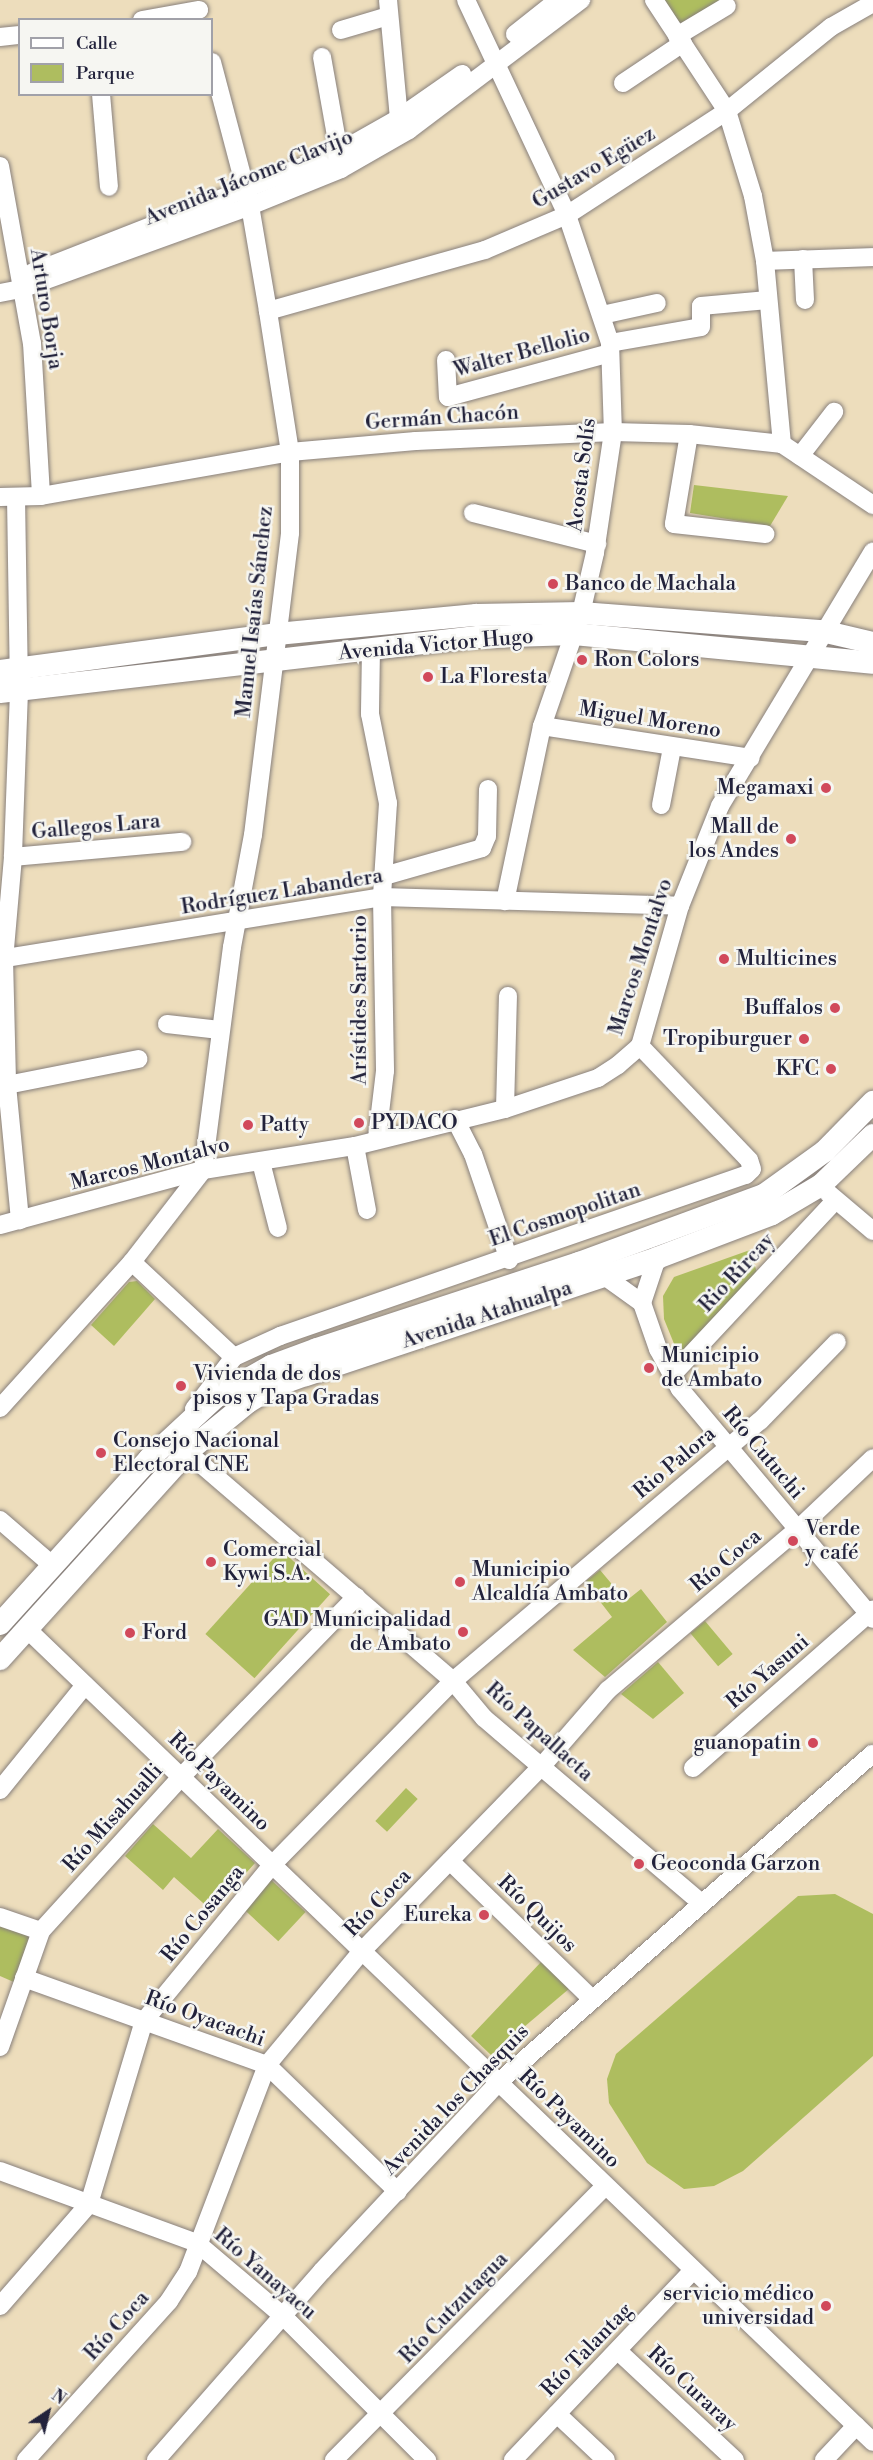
<!DOCTYPE html>
<meta charset="utf-8">
<style>
body{margin:0}
#map{position:relative;width:873px;height:2460px;overflow:hidden;background:#edddbc;font-family:"Libre Bodoni",serif}
div>[style]{position:absolute}
[style*='--x']{left:calc(var(--x)*1px);top:calc(var(--y)*1px);width:calc(var(--w)*1px);rotate:calc(var(--a)*1deg)}
.green>*{inset:0;background:#aebd5f;transform-origin:0 0}
.roads{filter:drop-shadow(0 0 2px #88807c) drop-shadow(0 0 2px #88807c)}
.minor>*{height:18px;margin:-9px;padding:0 9px;transform-origin:9px;border-radius:9px;background:#fff}
.major>*{height:22px;margin:-11px;padding:0 11px;transform-origin:11px;border-radius:11px;background:#fff}
.dots>*{width:16px;height:16px;translate:-50% -50%;box-sizing:border-box;border:3px solid #f6f6f2;border-radius:50%}
span{translate:-50% -50%;white-space:nowrap;text-align:center;line-height:1.15;-webkit-text-stroke:5px #f6f6f2;paint-order:stroke}
.street-label{font-size:21px;color:#22223b}
.poi-label{font-size:21px;color:#22223b}
.left{translate:0 -50%;text-align:left}
.right{translate:-100% -50%;text-align:right}
.legend{position:absolute;left:18px;top:18px;width:195px;height:78px;box-sizing:border-box;background:#f6f6f2;border:2px solid #a1a1a9;margin:0;padding:8px 10px;list-style:none;font-size:18px;color:#22223b}
.legend li{display:flex;align-items:center;gap:12px;height:30px}
.legend b{width:30px;border:2px solid #a1a1a9}
.north{position:absolute;left:18px;top:2382px;width:60px;height:60px;-webkit-text-stroke:4px #f6f6f2;paint-order:stroke;rotate:35deg;font-size:16px;font-weight:700;line-height:24px;text-align:center;color:#22223b}
.north::after{content:'';display:block;margin:auto;width:21px;height:27px;background:#22223b;clip-path:polygon(50% 0,100% 100%,50% 72%,0 100%)}
</style>
<div id="map">
<div class="green">
<i style="clip-path:polygon(662px 0,731px 0,682px 27px)"></i>
<i style="clip-path:polygon(694px 485px,754px 492px,788px 496px,770px 526px,690px 513px)"></i>
<i style="clip-path:polygon(750px 1250px,759px 1279px,679px 1356px,664px 1319px,663px 1296px,674px 1277px)"></i>
<i style="clip-path:polygon(137px 1281px,155px 1299px,114px 1346px,91px 1325px,129px 1282px)"></i>
<i style="left:281px;top:1550px;width:66px;height:113px;rotate:42deg"></i>
<i style="clip-path:polygon(600px 1570px,626px 1601px,641px 1589px,667px 1622px,605px 1677px,573px 1650px,612px 1617px,585px 1582px)"></i>
<i style="left:705px;top:1621px;width:43px;height:19px;rotate:50deg"></i>
<i style="clip-path:polygon(658px 1662px,684px 1693px,653px 1719px,621px 1694px)"></i>
<i style="left:406px;top:1788px;width:16px;height:45px;rotate:43deg"></i>
<i style="clip-path:polygon(153px 1824px,191px 1858px,218px 1829px,255px 1863px,212px 1911px,174px 1877px,163px 1890px,125px 1856px)"></i>
<i style="left:269px;top:1878px;width:50px;height:40px;rotate:43deg"></i>
<i style="clip-path:polygon(835px 1894px,873px 1914px,873px 2056px,743px 2171px,714px 2186px,684px 2189px,647px 2163px,609px 2103px,607px 2079px,616px 2054px,798px 1896px)"></i>
<i style="clip-path:polygon(0 1925px,32px 1936px,16px 1983px,0 1976px)"></i>
<i style="clip-path:polygon(542px 1961px,570px 1988px,491px 2055px,471px 2036px)"></i>
</div>
<div class="roads">
<div class="minor">
<i style="--x:388;--y:0;--w:119;--a:84.7"></i>
<i style="--x:466;--y:0;--w:238;--a:64.8"></i>
<i style="--x:567;--y:215;--w:135;--a:71.4"></i>
<i style="--x:610;--y:343;--w:89;--a:88.1"></i>
<i style="--x:613;--y:432;--w:122;--a:98.5"></i>
<i style="--x:595;--y:553;--w:62;--a:103.1"></i>
<i style="--x:581;--y:613;--w:120;--a:109"></i>
<i style="--x:542;--y:726;--w:179;--a:101.9"></i>
<i style="--x:654;--y:0;--w:133;--a:56.7"></i>
<i style="--x:727;--y:111;--w:89;--a:73"></i>
<i style="--x:753;--y:196;--w:66;--a:79.5"></i>
<i style="--x:765;--y:261;--w:184;--a:84.7"></i>
<i style="--x:142;--y:20;--w:58;--a:-10"></i>
<i style="--x:341;--y:30;--w:49;--a:-16.6"></i>
<i style="--x:515;--y:34;--w:55;--a:-38.3"></i>
<i style="--x:677;--y:36;--w:58;--a:-31"></i>
<i style="--x:0;--y:37;--w:20;--a:-6"></i>
<i style="--x:322;--y:57;--w:97;--a:79.9"></i>
<i style="--x:623;--y:83;--w:72;--a:-33.7"></i>
<i style="--x:101;--y:94;--w:93;--a:85.1"></i>
<i style="--x:0;--y:166;--w:180;--a:79.8"></i>
<i style="--x:32;--y:343;--w:153;--a:86.6"></i>
<i style="--x:803;--y:259;--w:41;--a:87.2"></i>
<i style="--x:765;--y:261;--w:108;--a:-2.1"></i>
<i style="--x:31;--y:273;--w:331;--a:-21.4"></i>
<i style="--x:339;--y:152;--w:69;--a:-29.5"></i>
<i style="--x:399;--y:118;--w:77;--a:-34.9"></i>
<i style="--x:0;--y:293;--w:21;--a:-11"></i>
<i style="--x:21;--y:289;--w:244;--a:-19.9"></i>
<i style="--x:250;--y:206;--w:98;--a:-22.1"></i>
<i style="--x:341;--y:169;--w:78;--a:-29.8"></i>
<i style="--x:409;--y:130;--w:216;--a:-37.1"></i>
<i style="--x:268;--y:311;--w:225;--a:-15.7"></i>
<i style="--x:485;--y:250;--w:89;--a:-23.1"></i>
<i style="--x:567;--y:215;--w:191;--a:-33"></i>
<i style="--x:727;--y:111;--w:134;--a:-38.9"></i>
<i style="--x:831;--y:27;--w:48;--a:-29.7"></i>
<i style="--x:602;--y:315;--w:56;--a:-12.3"></i>
<i style="--x:610;--y:343;--w:92;--a:-10"></i>
<i style="--x:701;--y:327;--w:21;--a:-90"></i>
<i style="--x:701;--y:306;--w:67;--a:-5.1"></i>
<i style="--x:446;--y:360;--w:37;--a:87"></i>
<i style="--x:448;--y:397;--w:168;--a:-15.2"></i>
<i style="--x:689;--y:434;--w:91;--a:99.5"></i>
<i style="--x:674;--y:524;--w:92;--a:6.3"></i>
<i style="--x:800;--y:456;--w:56;--a:-52.3"></i>
<i style="--x:0;--y:497;--w:41;--a:-1.4"></i>
<i style="--x:41;--y:496;--w:253;--a:-10"></i>
<i style="--x:290;--y:452;--w:126;--a:-5"></i>
<i style="--x:416;--y:441;--w:197;--a:-2.6"></i>
<i style="--x:613;--y:432;--w:76;--a:1.5"></i>
<i style="--x:689;--y:434;--w:94;--a:6.1"></i>
<i style="--x:782;--y:444;--w:110;--a:33.8"></i>
<i style="--x:16;--y:497;--w:194;--a:89.1"></i>
<i style="--x:19;--y:691;--w:166;--a:92.1"></i>
<i style="--x:13;--y:857;--w:102;--a:95"></i>
<i style="--x:4;--y:959;--w:126;--a:88.6"></i>
<i style="--x:7;--y:1085;--w:136;--a:84.5"></i>
<i style="--x:473;--y:513;--w:128;--a:14"></i>
<i style="--x:371;--y:648;--w:66;--a:90.9"></i>
<i style="--x:370;--y:714;--w:91;--a:78.6"></i>
<i style="--x:388;--y:803;--w:94;--a:93.7"></i>
<i style="--x:382;--y:897;--w:174;--a:89"></i>
<i style="--x:385;--y:1071;--w:67;--a:96.8"></i>
<i style="--x:542;--y:726;--w:211;--a:8.7"></i>
<i style="--x:661;--y:805;--w:58;--a:-79.1"></i>
<i style="--x:13;--y:857;--w:170;--a:-5.1"></i>
<i style="--x:384;--y:876;--w:102;--a:-15.9"></i>
<i style="--x:482;--y:848;--w:13;--a:-67"></i>
<i style="--x:487;--y:836;--w:47;--a:-88.8"></i>
<i style="--x:0;--y:959;--w:387;--a:-9.2"></i>
<i style="--x:382;--y:897;--w:298;--a:1.7"></i>
<i style="--x:167;--y:1024;--w:53;--a:6.5"></i>
<i style="--x:7;--y:1085;--w:134;--a:-11.2"></i>
<i style="--x:505;--y:1109;--w:113;--a:-88.5"></i>
<i style="--x:455;--y:1119;--w:39;--a:63"></i>
<i style="--x:473;--y:1154;--w:112;--a:71.2"></i>
<i style="--x:355;--y:1146;--w:65;--a:79.4"></i>
<i style="--x:261;--y:1162;--w:68;--a:75.6"></i>
<i style="--x:828;--y:1193;--w:59;--a:40.2"></i>
<i style="--x:0;--y:1225;--w:210;--a:-15.2"></i>
<i style="--x:203;--y:1170;--w:154;--a:-9"></i>
<i style="--x:355;--y:1146;--w:154;--a:-13.9"></i>
<i style="--x:505;--y:1109;--w:98;--a:-18.4"></i>
<i style="--x:598;--y:1078;--w:24;--a:-33"></i>
<i style="--x:618;--y:1065;--w:29;--a:-41"></i>
<i style="--x:640;--y:1046;--w:146;--a:-74.1"></i>
<i style="--x:680;--y:906;--w:108;--a:-68.2"></i>
<i style="--x:720;--y:806;--w:297;--a:-59"></i>
<i style="--x:132;--y:1262;--w:139;--a:43"></i>
<i style="--x:596;--y:1270;--w:57;--a:35.7"></i>
<i style="--x:642;--y:1303;--w:49;--a:70.8"></i>
<i style="--x:658;--y:1349;--w:46;--a:61.2"></i>
<i style="--x:680;--y:1389;--w:300;--a:50"></i>
<i style="--x:642;--y:1303;--w:47;--a:-71.6"></i>
<i style="--x:672;--y:1375;--w:238;--a:-46.9"></i>
<i style="--x:0;--y:1408;--w:197;--a:-47.9"></i>
<i style="--x:132;--y:1262;--w:116;--a:-52.3"></i>
<i style="--x:203;--y:1170;--w:225;--a:-82.6"></i>
<i style="--x:232;--y:947;--w:114;--a:-79.4"></i>
<i style="--x:253;--y:835;--w:304;--a:-83"></i>
<i style="--x:290;--y:533;--w:81;--a:-90"></i>
<i style="--x:290;--y:452;--w:143;--a:-98.9"></i>
<i style="--x:268;--y:311;--w:107;--a:-99.7"></i>
<i style="--x:250;--y:206;--w:149;--a:-104.8"></i>
<i style="--x:194;--y:1409;--w:66;--a:-52.4"></i>
<i style="--x:234;--y:1357;--w:51;--a:-24.5"></i>
<i style="--x:280;--y:1336;--w:493;--a:-19.1"></i>
<i style="--x:746;--y:1175;--w:8;--a:-45"></i>
<i style="--x:752;--y:1169;--w:9;--a:-108"></i>
<i style="--x:749;--y:1160;--w:158;--a:-133.7"></i>
<i style="--x:187;--y:1452;--w:351;--a:40.7"></i>
<i style="--x:453;--y:1681;--w:48;--a:50"></i>
<i style="--x:484;--y:1718;--w:284;--a:40.4"></i>
<i style="--x:0;--y:1520;--w:69;--a:40.9"></i>
<i style="--x:27;--y:1629;--w:1173;--a:43.86"></i>
<i style="--x:693;--y:1768;--w:240;--a:-41.3"></i>
<i style="--x:0;--y:1790;--w:135;--a:-51"></i>
<i style="--x:450;--y:1861;--w:198;--a:44.2"></i>
<i style="--x:0;--y:1917;--w:43;--a:18.9"></i>
<i style="--x:24;--y:1978;--w:258;--a:19.7"></i>
<i style="--x:267;--y:2065;--w:182;--a:44.1"></i>
<i style="--x:0;--y:2047;--w:123;--a:-70.5"></i>
<i style="--x:41;--y:1931;--w:210;--a:-47.7"></i>
<i style="--x:182;--y:1776;--w:250;--a:-45.8"></i>
<i style="--x:0;--y:2171;--w:210;--a:20.1"></i>
<i style="--x:197;--y:2243;--w:113;--a:40.3"></i>
<i style="--x:283;--y:2316;--w:204;--a:45"></i>
<i style="--x:0;--y:2306;--w:135;--a:-48.9"></i>
<i style="--x:89;--y:2204;--w:191;--a:-73.3"></i>
<i style="--x:144;--y:2021;--w:202;--a:-50.6"></i>
<i style="--x:272;--y:1865;--w:258;--a:-45.5"></i>
<i style="--x:453;--y:1681;--w:402;--a:-40.3"></i>
<i style="--x:760;--y:1421;--w:110;--a:-45.7"></i>
<i style="--x:618;--y:2351;--w:160;--a:43"></i>
<i style="--x:557;--y:2414;--w:67;--a:43.2"></i>
<i style="--x:26;--y:2460;--w:214;--a:-48"></i>
<i style="--x:169;--y:2301;--w:35;--a:-57"></i>
<i style="--x:188;--y:2272;--w:222;--a:-69.1"></i>
<i style="--x:267;--y:2065;--w:147;--a:-50.2"></i>
<i style="--x:361;--y:1952;--w:258;--a:-45.8"></i>
<i style="--x:541;--y:1767;--w:102;--a:-49"></i>
<i style="--x:608;--y:1690;--w:249;--a:-40.3"></i>
<i style="--x:798;--y:1529;--w:103;--a:-43.4"></i>
<i style="--x:156;--y:2460;--w:252;--a:-48.7"></i>
<i style="--x:322;--y:2271;--w:259;--a:-46.9"></i>
<i style="--x:499;--y:2082;--w:497;--a:-41.3"></i>
<i style="--x:334;--y:2460;--w:385;--a:-45.3"></i>
<i style="--x:513;--y:2460;--w:262;--a:-46.5"></i>
<i style="--x:824;--y:2460;--w:47;--a:-46.7"></i>
</div>
<div class="major">
<i style="--x:0;--y:671;--w:279;--a:-7.6"></i>
<i style="--x:277;--y:634;--w:200;--a:-5.5"></i>
<i style="--x:476;--y:615;--w:105;--a:-1.1"></i>
<i style="--x:581;--y:613;--w:242;--a:4.3"></i>
<i style="--x:822;--y:631;--w:52;--a:13.2"></i>
<i style="--x:0;--y:692;--w:482;--a:-6.6"></i>
<i style="--x:479;--y:637;--w:95;--a:-1.8"></i>
<i style="--x:574;--y:634;--w:300;--a:5.5"></i>
<i style="--x:0;--y:1624;--w:222;--a:-47.9"></i>
<i style="--x:149;--y:1459;--w:91;--a:-42.8"></i>
<i style="--x:216;--y:1397;--w:63;--a:-29.4"></i>
<i style="--x:271;--y:1366;--w:49;--a:-20.3"></i>
<i style="--x:317;--y:1349;--w:276;--a:-18.2"></i>
<i style="--x:579;--y:1263;--w:197;--a:-20.2"></i>
<i style="--x:764;--y:1195;--w:75;--a:-35.8"></i>
<i style="--x:825;--y:1151;--w:69;--a:-45.6"></i>
<i style="--x:0;--y:1659;--w:279;--a:-47.9"></i>
<i style="--x:187;--y:1452;--w:79;--a:-39.3"></i>
<i style="--x:248;--y:1402;--w:31;--a:-31"></i>
<i style="--x:275;--y:1386;--w:33;--a:-20"></i>
<i style="--x:306;--y:1375;--w:370;--a:-18.4"></i>
<i style="--x:657;--y:1258;--w:123;--a:-20.9"></i>
<i style="--x:772;--y:1214;--w:57;--a:-30.6"></i>
<i style="--x:821;--y:1185;--w:72;--a:-43.9"></i>
</div>
</div>
<div class="dots">
<i style="left:553px;top:584px;background:#d1495b"></i>
<i style="left:582px;top:660px;background:#d1495b"></i>
<i style="left:428px;top:677px;background:#d1495b"></i>
<i style="left:826px;top:788px;background:#d1495b"></i>
<i style="left:791px;top:839px;background:#d1495b"></i>
<i style="left:724px;top:959px;background:#d1495b"></i>
<i style="left:835px;top:1008px;background:#d1495b"></i>
<i style="left:804px;top:1039px;background:#d1495b"></i>
<i style="left:831px;top:1069px;background:#d1495b"></i>
<i style="left:359px;top:1123px;background:#d1495b"></i>
<i style="left:248px;top:1125px;background:#d1495b"></i>
<i style="left:649px;top:1368px;background:#d1495b"></i>
<i style="left:181px;top:1386px;background:#d1495b"></i>
<i style="left:101px;top:1453px;background:#d1495b"></i>
<i style="left:793px;top:1541px;background:#d1495b"></i>
<i style="left:211px;top:1562px;background:#d1495b"></i>
<i style="left:460px;top:1582px;background:#d1495b"></i>
<i style="left:463px;top:1632px;background:#d1495b"></i>
<i style="left:130px;top:1633px;background:#d1495b"></i>
<i style="left:813px;top:1743px;background:#d1495b"></i>
<i style="left:639px;top:1864px;background:#d1495b"></i>
<i style="left:484px;top:1915px;background:#d1495b"></i>
<i style="left:826px;top:2306px;background:#d1495b"></i>
</div>
<div class="street-label">
<span style="left:594px;top:168px;rotate:-31deg">Gustavo Egüez</span>
<span style="left:249px;top:178px;rotate:-22deg">Avenida Jácome Clavijo</span>
<span style="left:46px;top:309px;rotate:81deg">Arturo Borja</span>
<span style="left:522px;top:353px;rotate:-15deg">Walter Bellolio</span>
<span style="left:442px;top:418px;rotate:-4deg">Germán Chacón</span>
<span style="left:582px;top:475px;rotate:-83deg">Acosta Solís</span>
<span style="left:255px;top:612px;rotate:-84deg">Manuel Isaías Sánchez</span>
<span style="left:436px;top:645px;rotate:-5deg">Avenida Victor Hugo</span>
<span style="left:650px;top:720px;rotate:9deg">Miguel Moreno</span>
<span style="left:96px;top:827px;rotate:-5deg">Gallegos Lara</span>
<span style="left:282px;top:892px;rotate:-9deg">Rodríguez Labandera</span>
<span style="left:641px;top:957px;rotate:-72deg">Marcos Montalvo</span>
<span style="left:360px;top:1000px;rotate:-90deg">Arístides Sartorio</span>
<span style="left:150px;top:1164px;rotate:-14deg">Marcos Montalvo</span>
<span style="left:565px;top:1215px;rotate:-19deg">El Cosmopolitan</span>
<span style="left:737px;top:1273px;rotate:-47deg">Rio Rircay</span>
<span style="left:487px;top:1315px;rotate:-18deg">Avenida Atahualpa</span>
<span style="left:763px;top:1453px;rotate:50deg">Río Cutuchi</span>
<span style="left:675px;top:1463px;rotate:-40deg">Rio Palora</span>
<span style="left:726px;top:1561px;rotate:-40deg">Río Coca</span>
<span style="left:768px;top:1672px;rotate:-41deg">Río Yasuni</span>
<span style="left:539px;top:1732px;rotate:42deg">Río Papallacta</span>
<span style="left:219px;top:1782px;rotate:44deg">Río Payamino</span>
<span style="left:113px;top:1818px;rotate:-48deg">Río Misahualli</span>
<span style="left:378px;top:1903px;rotate:-46deg">Río Coca</span>
<span style="left:203px;top:1914px;rotate:-51deg">Río Cosanga</span>
<span style="left:537px;top:1914px;rotate:44deg">Río Quijos</span>
<span style="left:205px;top:2019px;rotate:20deg">Río Oyacachi</span>
<span style="left:456px;top:2100px;rotate:-46deg">Avenida los Chasquis</span>
<span style="left:569px;top:2119px;rotate:44deg">Río Payamino</span>
<span style="left:265px;top:2274px;rotate:41deg">Río Yanayacu</span>
<span style="left:454px;top:2308px;rotate:-46deg">Río Cutzutagua</span>
<span style="left:117px;top:2326px;rotate:-48deg">Río Coca</span>
<span style="left:587px;top:2350px;rotate:-46deg">Río Talantag</span>
<span style="left:692px;top:2389px;rotate:43deg">Río Curaray</span>
</div>
<div class="poi-label">
<span class="left" style="left:565px;top:584px">Banco de Machala</span>
<span class="left" style="left:594px;top:660px">Ron Colors</span>
<span class="left" style="left:440px;top:677px">La Floresta</span>
<span class="right" style="left:814px;top:788px">Megamaxi</span>
<span class="right" style="left:779px;top:839px">Mall de<br>los Andes</span>
<span class="left" style="left:736px;top:959px">Multicines</span>
<span class="right" style="left:823px;top:1008px">Buffalos</span>
<span class="right" style="left:792px;top:1039px">Tropiburguer</span>
<span class="right" style="left:819px;top:1069px">KFC</span>
<span class="left" style="left:371px;top:1123px">PYDACO</span>
<span class="left" style="left:260px;top:1125px">Patty</span>
<span class="left" style="left:661px;top:1368px">Municipio<br>de Ambato</span>
<span class="left" style="left:193px;top:1386px">Vivienda de dos<br>pisos y Tapa Gradas</span>
<span class="left" style="left:113px;top:1453px">Consejo Nacional<br>Electoral CNE</span>
<span class="left" style="left:805px;top:1541px">Verde<br>y café</span>
<span class="left" style="left:223px;top:1562px">Comercial<br>Kywi S.A.</span>
<span class="left" style="left:472px;top:1582px">Municipio<br>Alcaldía Ambato</span>
<span class="right" style="left:451px;top:1632px">GAD Municipalidad<br>de Ambato</span>
<span class="left" style="left:142px;top:1633px">Ford</span>
<span class="right" style="left:801px;top:1743px">guanopatin</span>
<span class="left" style="left:651px;top:1864px">Geoconda Garzon</span>
<span class="right" style="left:472px;top:1915px">Eureka</span>
<span class="right" style="left:814px;top:2306px">servicio médico<br>universidad</span>
</div>
<ul class="legend">
<li><b style="height:8px;background:#fff"></b>Calle</li>
<li><b style="height:16px;background:#aebd5f"></b>Parque</li>
</ul>
<div class="north">N</div>
</div>
